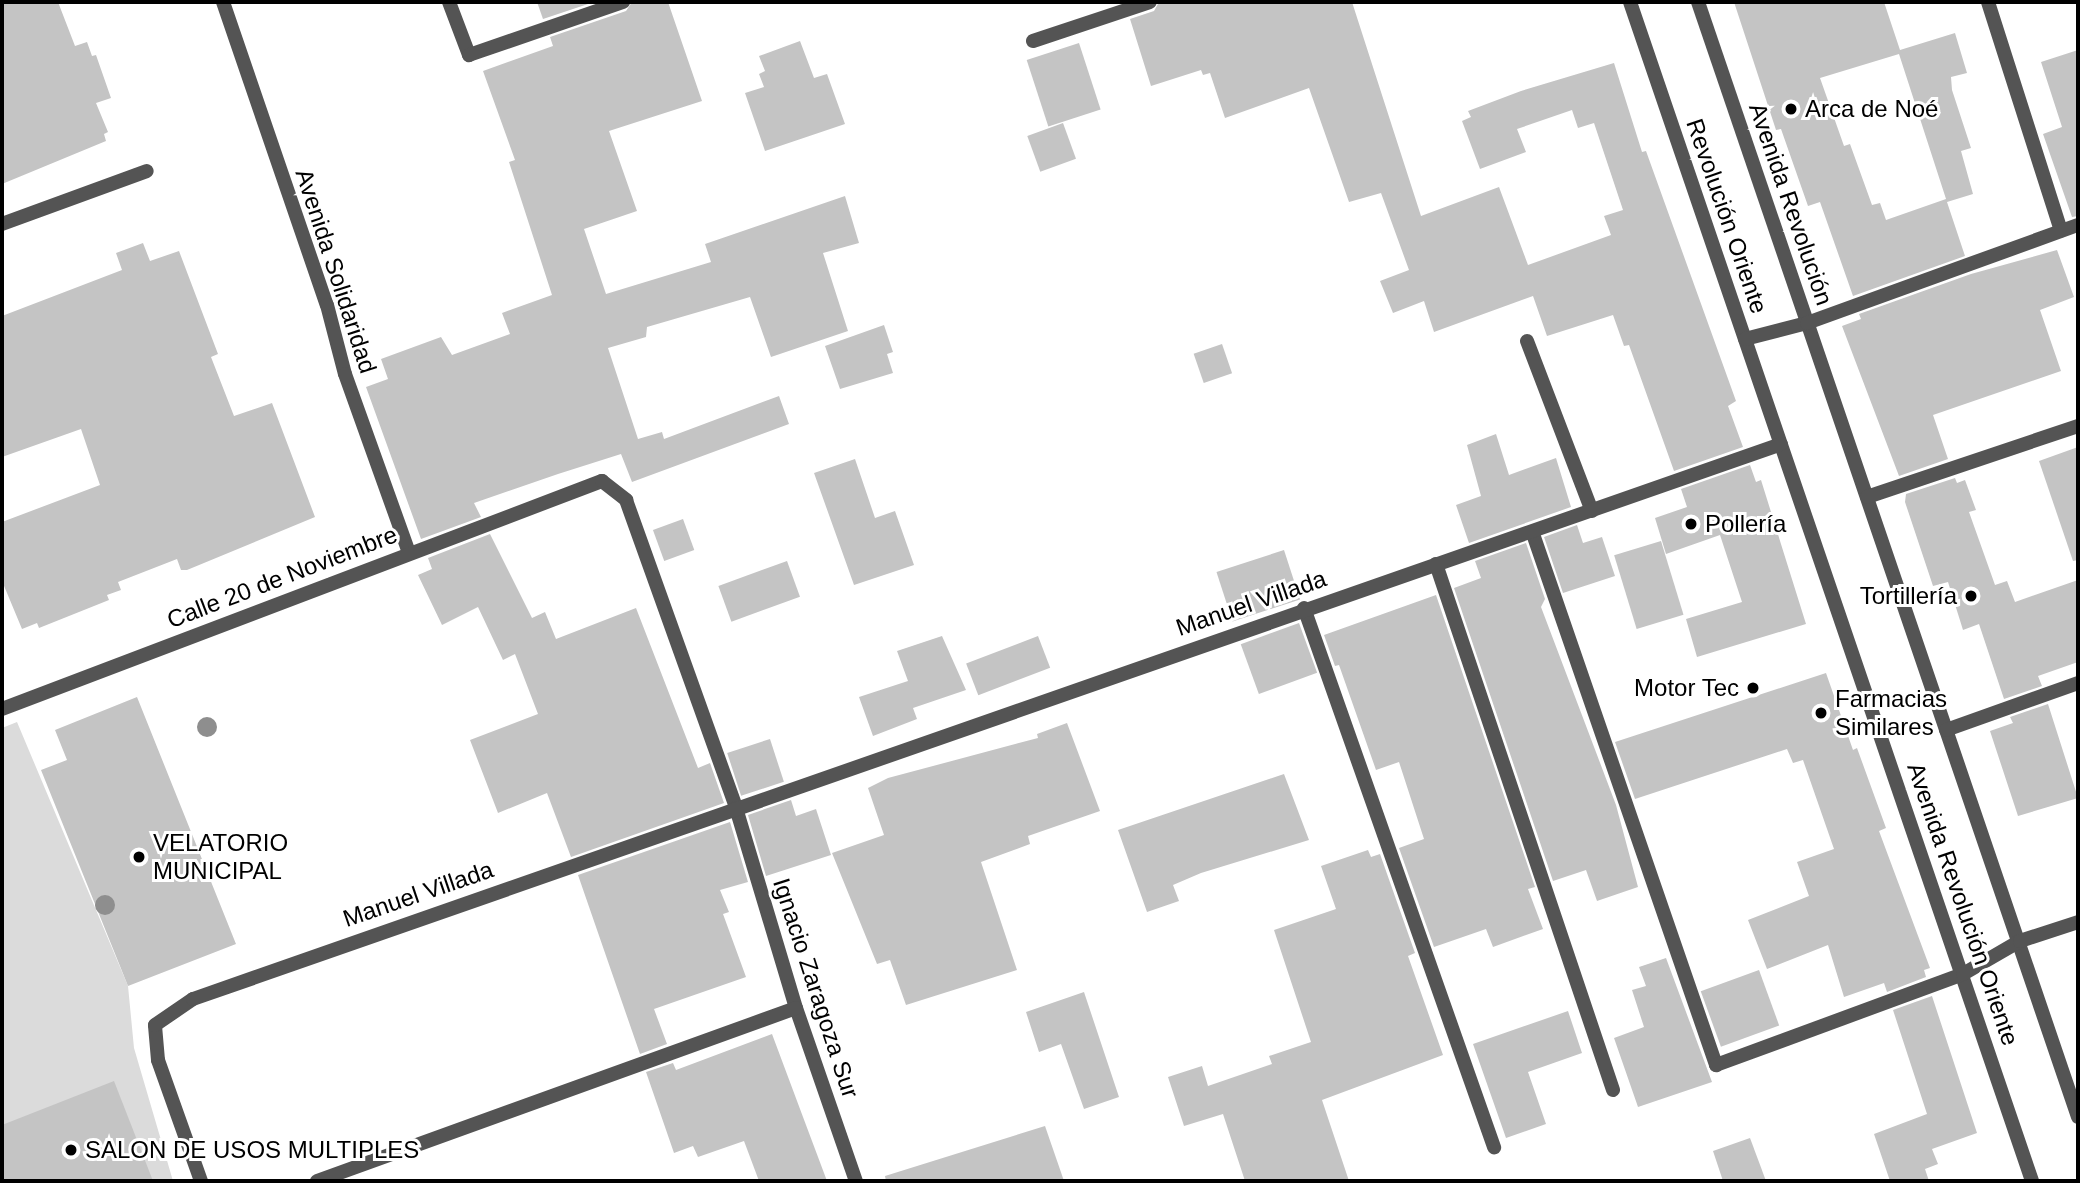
<!DOCTYPE html>
<meta charset="utf-8">
<style>
body{margin:0}
#map{position:relative;width:2080px;height:1183px;overflow:hidden;background:#fff;font-family:Arial,sans-serif}
div>[style]{position:absolute}
[style*='--x']{left:calc(var(--x)*1px);top:calc(var(--y)*1px);width:calc(var(--w)*1px);rotate:calc(var(--a)*1deg)}
.green>*{inset:0;background:#dbdbdb}
.building>*{inset:0;background:#c4c4c4;transform-origin:0 0}
.minor>*{height:14px;margin:-7px;padding:0 7px;transform-origin:7px;border-radius:7px;background:#545454}
.trees>*{width:20px;height:20px;margin:-10px;border-radius:50%;background:#8e8e8e}
.dots>*{width:19px;height:19px;translate:-50% -50%;box-sizing:border-box;border:4px solid #fff;border-radius:50%}
span{translate:-50% -50%;white-space:nowrap;text-align:center;line-height:1.15;-webkit-text-stroke:6px #fff;paint-order:stroke}
.poi-label{font-size:24px;color:#000}
.left{translate:0 -50%;text-align:left}
.right{translate:-100% -50%;text-align:right}
.street-label{font-size:24px;color:#000}
.frame{position:absolute;inset:0;border:4px solid #000;pointer-events:none}
</style>
<div id="map">
<div class="green">
<i style="clip-path:polygon(17px 722px,128px 986px,134px 1048px,173px 1181px,2px 1181px,2px 728px)"></i>
</div>
<div class="building">
<i style="clip-path:polygon(2px 2px,58px 2px,75px 46px,87px 42px,92px 56px,96px 55px,111px 98px,96px 103px,108px 132px,104px 134px,106px 141px,2px 184px)"></i>
<i style="clip-path:polygon(537px 2px,594px 2px,543px 19px)"></i>
<i style="clip-path:polygon(632px 2px,668px 2px,702px 101px,609px 131px,637px 211px,584px 229px,606px 294px,711px 262px,705px 244px,845px 196px,859px 243px,823px 253px,848px 331px,771px 357px,750px 297px,647px 327px,646px 337px,608px 348px,638px 439px,662px 432px,664px 439px,779px 396px,789px 424px,632px 482px,621px 454px,558px 474px,474px 503px,481px 517px,421px 539px,366px 387px,388px 379px,381px 359px,441px 337px,452px 355px,510px 334px,502px 313px,552px 295px,509px 162px,515px 160px,483px 71px,553px 46px,550px 37px,626px 11px)"></i>
<i style="clip-path:polygon(1159px 2px,1352px 2px,1421px 216px,1499px 187px,1528px 265px,1611px 235px,1604px 216px,1623px 210px,1594px 123px,1578px 128px,1572px 110px,1517px 129px,1526px 152px,1480px 169px,1462px 121px,1471px 117px,1468px 111px,1521px 91px,1614px 63px,1642px 152px,1646px 151px,1736px 401px,1728px 406px,1743px 447px,1674px 471px,1629px 345px,1624px 346px,1613px 315px,1547px 336px,1533px 296px,1434px 332px,1424px 301px,1393px 313px,1380px 281px,1409px 270px,1381px 193px,1349px 202px,1309px 88px,1225px 118px,1210px 73px,1203px 75px,1201px 70px,1151px 86px,1130px 19px,1154px 11px)"></i>
<i style="clip-path:polygon(1734px 2px,1884px 2px,1900px 50px,1955px 33px,1967px 73px,1951px 77px,1952px 90px,1971px 148px,1961px 151px,1973px 194px,1947px 202px,1899px 54px,1820px 78px,1844px 146px,1850px 144px,1872px 205px,1880px 203px,1886px 220px,1946px 199px,1965px 256px,1853px 296px,1820px 202px,1808px 206px,1781px 129px,1776px 130px)"></i>
<i style="clip-path:polygon(800px 41px,814px 78px,827px 74px,845px 124px,765px 151px,745px 93px,764px 87px,759px 74px,765px 71px,759px 56px)"></i>
<i style="left:1079px;top:43px;width:70px;height:55px;rotate:72deg"></i>
<i style="clip-path:polygon(2078px 50px,2078px 216px,2072px 217px,2043px 134px,2062px 127px,2041px 62px)"></i>
<i style="left:1063px;top:123px;width:38px;height:38px;rotate:70deg"></i>
<i style="clip-path:polygon(143px 243px,150px 261px,179px 251px,218px 354px,211px 357px,234px 416px,272px 403px,315px 517px,187px 570px,181px 570px,177px 559px,118px 582px,121px 590px,107px 595px,109px 600px,39px 628px,37px 623px,22px 629px,2px 581px,2px 522px,100px 485px,81px 429px,2px 457px,2px 316px,122px 270px,116px 253px)"></i>
<i style="clip-path:polygon(2057px 250px,2074px 297px,2040px 310px,2061px 371px,1933px 415px,1948px 459px,1899px 476px,1842px 326px,1861px 319px,1859px 314px,1971px 274px)"></i>
<i style="clip-path:polygon(884px 325px,893px 352px,887px 354px,893px 373px,840px 389px,825px 346px)"></i>
<i style="left:1222px;top:344px;width:31px;height:30px;rotate:71deg"></i>
<i style="clip-path:polygon(1496px 434px,1509px 475px,1556px 458px,1571px 507px,1469px 543px,1456px 505px,1481px 496px,1467px 445px)"></i>
<i style="clip-path:polygon(2078px 447px,2078px 560px,2073px 561px,2039px 461px)"></i>
<i style="clip-path:polygon(855px 459px,875px 518px,895px 511px,914px 565px,854px 585px,814px 473px)"></i>
<i style="clip-path:polygon(1750px 465px,1756px 482px,1761px 480px,1806px 624px,1697px 657px,1686px 619px,1742px 602px,1720px 535px,1666px 554px,1655px 518px,1687px 507px,1681px 489px)"></i>
<i style="clip-path:polygon(1955px 478px,1957px 483px,1965px 480px,1976px 510px,1969px 512px,1995px 585px,2007px 581px,2015px 602px,2078px 580px,2078px 662px,2038px 676px,2042px 686px,2004px 699px,1979px 624px,1963px 630px,1948px 582px,1933px 586px,1905px 502px,1906px 494px)"></i>
<i style="left:683px;top:519px;width:33px;height:32px;rotate:70deg"></i>
<i style="clip-path:polygon(1577px 525px,1583px 543px,1602px 537px,1615px 576px,1563px 593px,1544px 537px)"></i>
<i style="clip-path:polygon(490px 534px,532px 618px,545px 612px,556px 639px,636px 608px,698px 768px,710px 763px,724px 803px,571px 857px,547px 793px,498px 813px,470px 740px,538px 714px,515px 654px,503px 660px,478px 607px,442px 625px,418px 575px,432px 569px,428px 558px)"></i>
<i style="left:1661px;top:541px;width:77px;height:49px;rotate:73deg"></i>
<i style="clip-path:polygon(1526px 543px,1545px 599px,1541px 607px,1616px 805px,1638px 887px,1597px 901px,1586px 870px,1553px 881px,1454px 588px,1481px 578px,1475px 561px)"></i>
<i style="left:1284px;top:550px;width:52px;height:71px;rotate:72deg"></i>
<i style="left:787px;top:561px;width:38px;height:73px;rotate:70deg"></i>
<i style="clip-path:polygon(1436px 595px,1535px 887px,1528px 889px,1543px 929px,1493px 947px,1486px 929px,1434px 947px,1399px 848px,1424px 839px,1399px 762px,1376px 770px,1339px 665px,1335px 666px,1324px 635px)"></i>
<i style="left:1299px;top:623px;width:53px;height:62px;rotate:70deg"></i>
<i style="clip-path:polygon(942px 636px,966px 690px,913px 708px,917px 719px,873px 736px,859px 697px,908px 681px,897px 651px)"></i>
<i style="left:1038px;top:636px;width:34px;height:77px;rotate:69deg"></i>
<i style="clip-path:polygon(1826px 673px,1853px 750px,1857px 748px,1886px 828px,1879px 831px,1930px 968px,1924px 970px,1926px 977px,1887px 992px,1884px 983px,1844px 997px,1828px 945px,1767px 969px,1748px 920px,1809px 896px,1797px 862px,1834px 849px,1803px 760px,1793px 763px,1787px 749px,1635px 799px,1615px 742px)"></i>
<i style="clip-path:polygon(137px 697px,236px 944px,128px 986px,41px 770px,67px 760px,55px 730px)"></i>
<i style="clip-path:polygon(2048px 704px,2078px 798px,2018px 816px,1990px 731px,2013px 723px,2010px 717px)"></i>
<i style="clip-path:polygon(1067px 723px,1100px 811px,1028px 836px,1030px 844px,981px 862px,1017px 970px,906px 1005px,890px 960px,877px 964px,832px 853px,884px 835px,868px 788px,888px 778px,1038px 738px,1037px 734px)"></i>
<i style="left:770px;top:739px;width:45px;height:45px;rotate:72deg"></i>
<i style="clip-path:polygon(1284px 774px,1309px 840px,1201px 873px,1173px 885px,1179px 901px,1147px 912px,1118px 830px)"></i>
<i style="clip-path:polygon(791px 800px,796px 816px,816px 809px,831px 855px,766px 876px,748px 815px)"></i>
<i style="clip-path:polygon(730px 822px,748px 882px,720px 890px,729px 912px,723px 914px,746px 977px,654px 1009px,667px 1044px,640px 1054px,578px 875px)"></i>
<i style="clip-path:polygon(1368px 850px,1371px 857px,1380px 854px,1415px 953px,1408px 956px,1443px 1055px,1322px 1100px,1349px 1181px,1245px 1181px,1223px 1114px,1184px 1126px,1168px 1077px,1202px 1066px,1208px 1086px,1272px 1064px,1269px 1056px,1311px 1042px,1274px 930px,1336px 909px,1321px 866px)"></i>
<i style="clip-path:polygon(1666px 958px,1712px 1082px,1638px 1107px,1614px 1038px,1644px 1027px,1632px 990px,1646px 986px,1639px 967px)"></i>
<i style="left:1759px;top:970px;width:59px;height:62px;rotate:70deg"></i>
<i style="clip-path:polygon(1084px 992px,1119px 1097px,1084px 1109px,1061px 1044px,1039px 1052px,1026px 1012px)"></i>
<i style="clip-path:polygon(1932px 996px,1977px 1133px,1932px 1149px,1938px 1164px,1925px 1169px,1929px 1181px,1890px 1181px,1874px 1134px,1927px 1114px,1893px 1010px)"></i>
<i style="clip-path:polygon(1568px 1011px,1582px 1053px,1528px 1072px,1546px 1124px,1506px 1138px,1473px 1044px)"></i>
<i style="clip-path:polygon(772px 1034px,803px 1117px,827px 1181px,759px 1181px,744px 1141px,698px 1157px,693px 1146px,674px 1153px,646px 1072px,673px 1063px,676px 1070px)"></i>
<i style="clip-path:polygon(114px 1081px,153px 1181px,2px 1181px,2px 1125px)"></i>
<i style="clip-path:polygon(1045px 1126px,1064px 1181px,886px 1181px,885px 1176px)"></i>
<i style="clip-path:polygon(1750px 1138px,1766px 1181px,1723px 1181px,1713px 1151px)"></i>
</div>
<div class="minor">
<i style="--x:223;--y:2;--w:320;--a:71.1"></i>
<i style="--x:327;--y:305;--w:71;--a:75.4"></i>
<i style="--x:345;--y:374;--w:190;--a:70.3"></i>
<i style="--x:449;--y:2;--w:57;--a:69.3"></i>
<i style="--x:469;--y:55;--w:163;--a:-19"></i>
<i style="--x:1630;--y:2;--w:1246;--a:71.17"></i>
<i style="--x:1698;--y:2;--w:1178;--a:71.18"></i>
<i style="--x:1988;--y:2;--w:240;--a:72.3"></i>
<i style="--x:1033;--y:41;--w:123;--a:-18.4"></i>
<i style="--x:2;--y:224;--w:154;--a:-20.1"></i>
<i style="--x:1745;--y:339;--w:64;--a:-14.5"></i>
<i style="--x:1807;--y:323;--w:288;--a:-19.9"></i>
<i style="--x:1527;--y:341;--w:182;--a:69.1"></i>
<i style="--x:1867;--y:497;--w:223;--a:-18.6"></i>
<i style="--x:1533;--y:534;--w:562;--a:70.98"></i>
<i style="--x:1716;--y:1065;--w:263;--a:-20.2"></i>
<i style="--x:1963;--y:974;--w:66;--a:-30.1"></i>
<i style="--x:2020;--y:941;--w:61;--a:-18.1"></i>
<i style="--x:1436;--y:564;--w:555;--a:71.4"></i>
<i style="--x:1304;--y:608;--w:572;--a:70.58"></i>
<i style="--x:2;--y:709;--w:642;--a:-20.81"></i>
<i style="--x:602;--y:481;--w:31;--a:38"></i>
<i style="--x:626;--y:500;--w:327;--a:70.3"></i>
<i style="--x:736;--y:808;--w:209;--a:73.3"></i>
<i style="--x:796;--y:1008;--w:183;--a:70.9"></i>
<i style="--x:1946;--y:730;--w:140;--a:-19.6"></i>
<i style="--x:201;--y:1181;--w:128;--a:-109.6"></i>
<i style="--x:158;--y:1060;--w:35;--a:-95"></i>
<i style="--x:155;--y:1025;--w:46;--a:-34.4"></i>
<i style="--x:193;--y:999;--w:1682;--a:-19.26"></i>
<i style="--x:317;--y:1181;--w:509;--a:-19.86"></i>
</div>
<div class="trees">
<i style="left:207px;top:727px"></i>
<i style="left:105px;top:905px"></i>
</div>
<div class="dots">
<i style="left:1791px;top:109px;background:#000"></i>
<i style="left:1691px;top:524px;background:#000"></i>
<i style="left:1971px;top:596px;background:#000"></i>
<i style="left:1753px;top:688px;background:#000"></i>
<i style="left:1821px;top:713px;background:#000"></i>
<i style="left:139px;top:857px;background:#000"></i>
<i style="left:71px;top:1150px;background:#000"></i>
</div>
<div class="poi-label">
<span class="left" style="left:1805px;top:109px">Arca de Noé</span>
<span class="left" style="left:1705px;top:524px">Pollería</span>
<span class="right" style="left:1957px;top:596px">Tortillería</span>
<span class="right" style="left:1739px;top:688px">Motor Tec</span>
<span class="left" style="left:1835px;top:713px">Farmacias<br>Similares</span>
<span class="left" style="left:153px;top:857px">VELATORIO<br>MUNICIPAL</span>
<span class="left" style="left:85px;top:1150px">SALON DE USOS MULTIPLES</span>
</div>
<div class="street-label">
<span style="left:1791px;top:204px;rotate:71deg">Avenida Revolución</span>
<span style="left:1727px;top:216px;rotate:71deg">Revolución Oriente</span>
<span style="left:336px;top:271px;rotate:72deg">Avenida Solidaridad</span>
<span style="left:282px;top:577px;rotate:-21deg">Calle 20 de Noviembre</span>
<span style="left:1251px;top:603px;rotate:-19deg">Manuel Villada</span>
<span style="left:418px;top:894px;rotate:-19deg">Manuel Villada</span>
<span style="left:1963px;top:904px;rotate:71deg">Avenida Revolución Oriente</span>
<span style="left:816px;top:988px;rotate:72deg">Ignacio Zaragoza Sur</span>
</div>
<div class="frame"></div>
</div>
